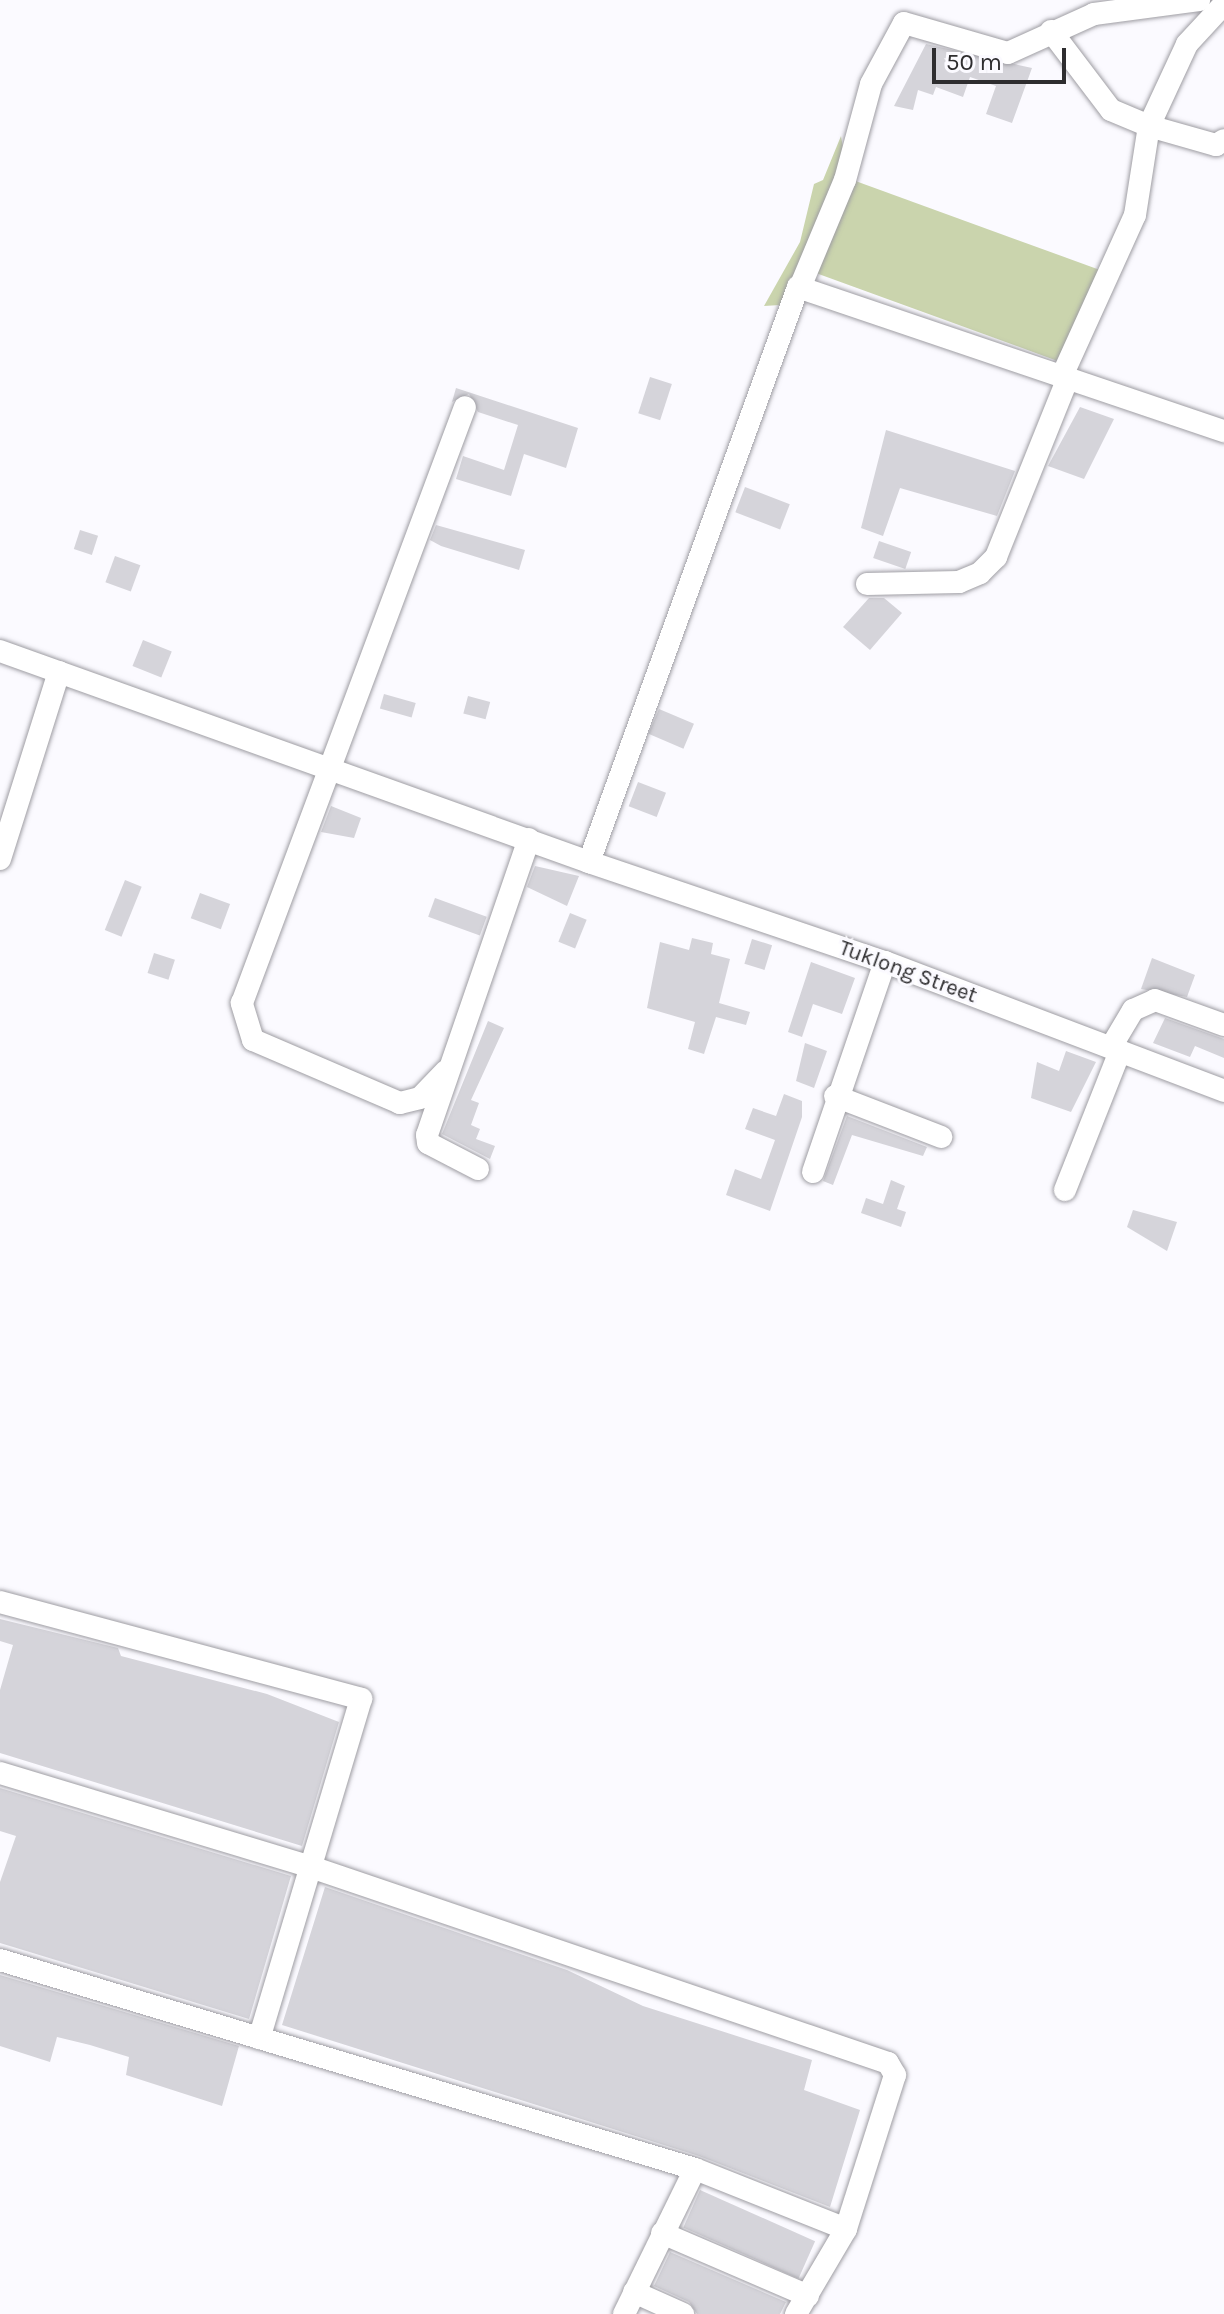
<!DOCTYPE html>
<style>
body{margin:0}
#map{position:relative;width:1224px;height:2314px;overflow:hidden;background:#fbfaff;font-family:Karla,sans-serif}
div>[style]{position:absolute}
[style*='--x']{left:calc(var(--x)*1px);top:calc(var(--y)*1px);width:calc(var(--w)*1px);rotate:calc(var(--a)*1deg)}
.green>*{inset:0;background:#cad4ad;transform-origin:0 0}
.building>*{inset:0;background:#d5d4da;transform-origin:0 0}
.roads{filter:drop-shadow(0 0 2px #9e9da3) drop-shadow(0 0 2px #9e9da3)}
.minor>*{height:22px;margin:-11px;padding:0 11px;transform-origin:11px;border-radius:11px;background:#fff}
span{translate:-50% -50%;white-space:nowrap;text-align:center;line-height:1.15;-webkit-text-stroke:6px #fbfaff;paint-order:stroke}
.street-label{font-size:22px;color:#2e2d2f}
.scale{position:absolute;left:932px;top:48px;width:134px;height:36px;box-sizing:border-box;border:4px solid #2e2d2f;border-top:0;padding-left:10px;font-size:24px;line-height:28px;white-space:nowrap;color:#2e2d2f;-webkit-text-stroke:6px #fbfaff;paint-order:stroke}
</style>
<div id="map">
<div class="green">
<i style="clip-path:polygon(841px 136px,846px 165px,780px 305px,764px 306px,800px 242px,814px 184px,823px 180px)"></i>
<i style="left:850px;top:179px;width:274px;height:100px;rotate:20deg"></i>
</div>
<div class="building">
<i style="clip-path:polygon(926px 44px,1032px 68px,1012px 123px,986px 114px,996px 86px,970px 77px,963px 97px,936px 87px,933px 95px,918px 90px,913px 110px,894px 106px)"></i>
<i style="left:650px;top:377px;width:23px;height:38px;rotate:18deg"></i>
<i style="clip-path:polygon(456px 388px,578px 428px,566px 468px,524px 454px,511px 496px,456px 479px,463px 456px,504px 470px,518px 425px,478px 412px,469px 394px,452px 402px)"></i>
<i style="clip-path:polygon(1080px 407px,1114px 419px,1084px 479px,1048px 466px)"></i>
<i style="clip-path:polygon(886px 430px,1015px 471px,997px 516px,900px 488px,883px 536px,861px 528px)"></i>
<i style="left:745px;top:487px;width:48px;height:27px;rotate:21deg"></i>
<i style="clip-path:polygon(436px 525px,525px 550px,519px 570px,441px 546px,430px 540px)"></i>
<i style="left:80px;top:530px;width:19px;height:20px;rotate:18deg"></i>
<i style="left:879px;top:541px;width:34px;height:18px;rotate:19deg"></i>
<i style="left:115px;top:556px;width:27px;height:28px;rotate:20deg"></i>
<i style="clip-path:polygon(869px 598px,884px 598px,902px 613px,870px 650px,843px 627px)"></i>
<i style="left:143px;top:640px;width:31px;height:28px;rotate:22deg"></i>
<i style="left:384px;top:694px;width:33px;height:15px;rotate:16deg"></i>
<i style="left:468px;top:696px;width:23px;height:18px;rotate:15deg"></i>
<i style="left:659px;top:709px;width:38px;height:27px;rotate:23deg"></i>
<i style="left:638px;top:782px;width:30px;height:26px;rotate:21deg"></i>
<i style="clip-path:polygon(331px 806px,361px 818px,354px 838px,321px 832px)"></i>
<i style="clip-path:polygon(535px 866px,579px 876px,567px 906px,527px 887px)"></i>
<i style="left:125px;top:880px;width:18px;height:54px;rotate:22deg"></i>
<i style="left:200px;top:893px;width:32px;height:27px;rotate:20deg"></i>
<i style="left:435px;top:898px;width:55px;height:20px;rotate:20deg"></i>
<i style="left:570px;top:913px;width:18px;height:31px;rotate:22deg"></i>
<i style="clip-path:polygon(692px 938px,713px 943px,711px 954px,730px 959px,719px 1003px,750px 1012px,746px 1025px,716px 1017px,704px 1054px,688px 1049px,695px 1022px,647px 1008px,660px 942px,689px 950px)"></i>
<i style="left:752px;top:939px;width:21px;height:26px;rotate:17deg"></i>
<i style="left:154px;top:953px;width:22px;height:21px;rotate:18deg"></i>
<i style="clip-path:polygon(1152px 958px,1195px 975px,1187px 997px,1141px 989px)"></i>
<i style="clip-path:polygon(811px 962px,855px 978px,842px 1014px,813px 1004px,802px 1037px,788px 1032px)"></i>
<i style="clip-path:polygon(1165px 1018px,1224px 1039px,1224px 1058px,1195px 1046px,1190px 1057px,1153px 1043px)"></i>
<i style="clip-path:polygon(488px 1021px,504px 1028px,471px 1100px,479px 1103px,471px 1125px,480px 1129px,476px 1139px,495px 1146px,490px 1159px,442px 1134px)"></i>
<i style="clip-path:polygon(805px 1043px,827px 1051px,814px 1088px,796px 1081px)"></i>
<i style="clip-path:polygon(1066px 1051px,1096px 1062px,1071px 1112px,1031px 1098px,1037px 1062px,1059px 1071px)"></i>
<i style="clip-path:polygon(784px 1094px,802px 1101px,802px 1117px,770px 1211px,726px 1195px,735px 1169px,761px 1179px,775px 1140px,745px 1129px,753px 1108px,776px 1116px)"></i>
<i style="clip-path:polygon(847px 1116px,927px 1147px,923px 1156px,852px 1135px,833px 1185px,823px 1181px)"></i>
<i style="clip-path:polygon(891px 1180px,905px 1186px,897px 1209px,906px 1212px,901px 1227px,861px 1213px,866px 1198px,883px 1204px)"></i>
<i style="clip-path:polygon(1133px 1210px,1177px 1222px,1167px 1251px,1127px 1227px)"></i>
<i style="clip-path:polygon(0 1619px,118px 1648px,121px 1656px,267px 1694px,339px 1722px,302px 1846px,0 1753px,0 1690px,13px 1645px,0 1641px)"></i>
<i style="clip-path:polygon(0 1788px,291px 1876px,249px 2019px,0 1943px,0 1882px,16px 1836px,0 1831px)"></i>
<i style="clip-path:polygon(325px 1887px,567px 1970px,643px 2006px,812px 2060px,804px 2090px,860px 2110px,830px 2207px,699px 2156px,282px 2025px)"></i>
<i style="clip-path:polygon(0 1975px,239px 2046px,222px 2106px,126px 2075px,129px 2057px,90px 2045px,57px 2037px,50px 2062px,0 2046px)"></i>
<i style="left:700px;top:2190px;width:126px;height:41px;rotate:24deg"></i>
<i style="clip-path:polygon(670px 2252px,786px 2302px,780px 2314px,697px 2314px,689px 2302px,654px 2286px)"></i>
</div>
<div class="roads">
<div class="minor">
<i style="--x:1051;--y:31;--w:99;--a:52.8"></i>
<i style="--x:1111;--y:110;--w:41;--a:22.8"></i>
<i style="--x:1149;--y:126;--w:90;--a:-65.1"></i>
<i style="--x:1187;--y:44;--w:54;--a:-47.2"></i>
<i style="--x:801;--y:285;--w:114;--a:-67.3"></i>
<i style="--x:845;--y:180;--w:99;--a:-74.8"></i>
<i style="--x:871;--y:84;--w:69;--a:-61.6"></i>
<i style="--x:904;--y:23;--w:108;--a:16.1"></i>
<i style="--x:1008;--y:53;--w:94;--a:-24.4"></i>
<i style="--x:1094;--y:14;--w:106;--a:-7.6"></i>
<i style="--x:1062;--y:376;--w:177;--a:-65.6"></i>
<i style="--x:1135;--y:215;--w:90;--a:-81.1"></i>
<i style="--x:1149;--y:126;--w:70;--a:15.8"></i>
<i style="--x:1216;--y:145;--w:9;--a:-32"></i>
<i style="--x:867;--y:584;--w:92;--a:-1.2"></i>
<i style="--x:959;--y:582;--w:23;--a:-23"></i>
<i style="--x:980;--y:573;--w:23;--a:-45"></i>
<i style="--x:996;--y:557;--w:193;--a:-68.1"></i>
<i style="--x:0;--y:651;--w:626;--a:19.71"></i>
<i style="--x:589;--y:862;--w:612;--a:-70.02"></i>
<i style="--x:798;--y:287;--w:450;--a:18.7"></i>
<i style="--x:0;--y:859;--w:196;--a:-72.5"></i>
<i style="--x:589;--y:862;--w:312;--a:18.7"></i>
<i style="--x:885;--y:962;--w:363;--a:20.8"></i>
<i style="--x:1111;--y:1047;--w:43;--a:-59.3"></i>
<i style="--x:1133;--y:1010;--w:24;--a:-24"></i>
<i style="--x:1155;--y:1000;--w:73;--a:19.9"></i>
<i style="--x:446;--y:1071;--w:37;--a:134"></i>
<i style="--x:420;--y:1098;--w:21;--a:166"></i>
<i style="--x:400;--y:1103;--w:160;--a:-156.8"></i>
<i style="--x:253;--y:1040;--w:39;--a:-107"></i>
<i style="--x:242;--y:1003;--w:636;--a:-69.49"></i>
<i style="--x:835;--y:1096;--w:114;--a:21.1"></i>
<i style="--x:478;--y:1169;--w:56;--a:-152.5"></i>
<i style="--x:428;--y:1143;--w:8;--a:-97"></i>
<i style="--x:427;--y:1135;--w:313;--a:-71"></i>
<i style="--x:813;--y:1172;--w:222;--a:-71.1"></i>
<i style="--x:1065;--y:1190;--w:149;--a:-68.4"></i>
<i style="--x:0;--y:1602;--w:374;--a:15"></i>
<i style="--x:361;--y:1699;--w:354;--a:106.7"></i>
<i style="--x:0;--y:1773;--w:328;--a:16.8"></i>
<i style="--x:314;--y:1868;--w:606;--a:18.76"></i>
<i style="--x:888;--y:2063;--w:14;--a:60"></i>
<i style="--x:895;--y:2075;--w:162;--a:107.7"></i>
<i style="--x:846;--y:2229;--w:162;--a:-158.3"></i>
<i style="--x:695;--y:2169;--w:726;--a:-163.26"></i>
<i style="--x:662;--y:2233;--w:159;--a:23.3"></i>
<i style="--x:634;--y:2292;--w:54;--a:24.2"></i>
<i style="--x:624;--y:2314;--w:161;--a:-63.9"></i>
<i style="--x:796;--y:2314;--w:99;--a:-59.5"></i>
</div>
</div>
<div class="street-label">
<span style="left:908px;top:972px;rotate:20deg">Tuklong Street</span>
</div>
<div class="scale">50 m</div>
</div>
